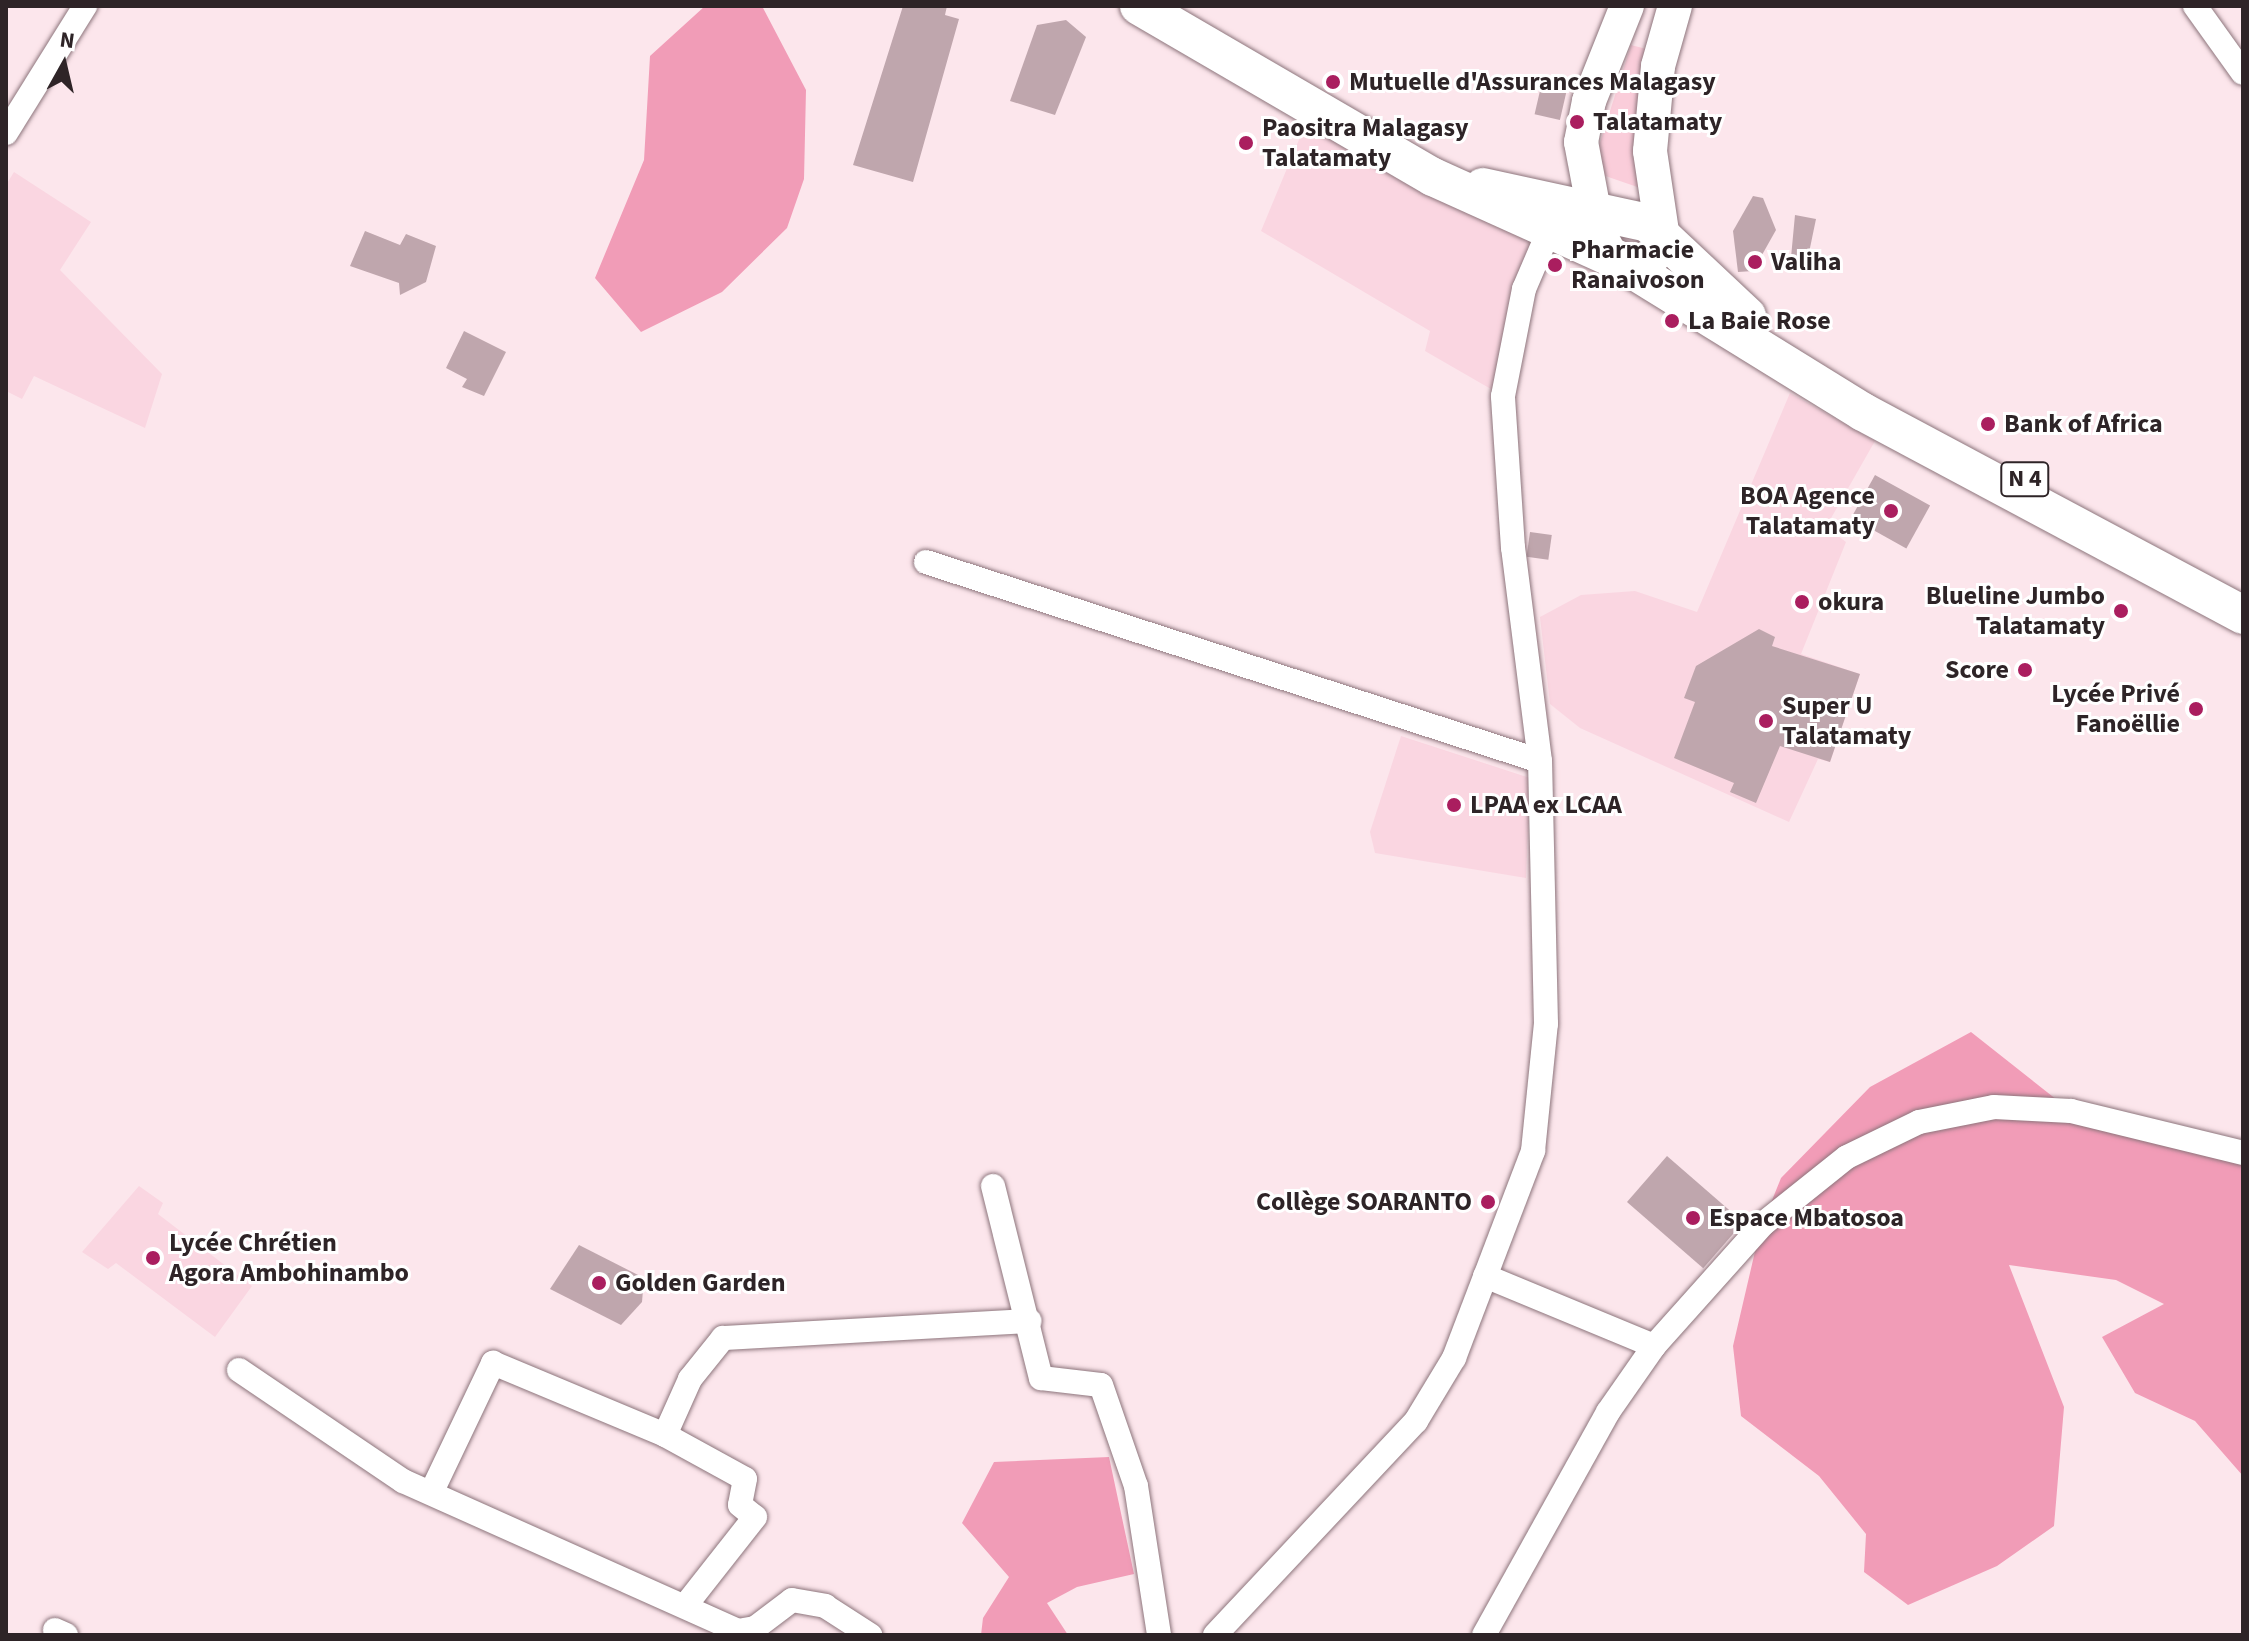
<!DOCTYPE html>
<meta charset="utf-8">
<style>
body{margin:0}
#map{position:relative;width:2249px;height:1641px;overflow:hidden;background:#fce6ec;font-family:"Source Sans 3",sans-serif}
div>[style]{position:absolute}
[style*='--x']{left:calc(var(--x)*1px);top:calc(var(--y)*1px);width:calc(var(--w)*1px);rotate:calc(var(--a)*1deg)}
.built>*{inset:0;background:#fad6e1}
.green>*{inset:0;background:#facdda}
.forest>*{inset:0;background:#f19cb7}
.building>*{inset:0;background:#bfa6ad;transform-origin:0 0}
.roads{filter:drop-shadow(0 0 2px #8d757c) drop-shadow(0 0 2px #8d757c)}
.street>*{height:24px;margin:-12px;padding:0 12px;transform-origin:12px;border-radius:12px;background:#fff}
.secondary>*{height:34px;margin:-17px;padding:0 17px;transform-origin:17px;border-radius:17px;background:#fff}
.primary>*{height:38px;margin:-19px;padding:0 19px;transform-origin:19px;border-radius:19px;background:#fff}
.dots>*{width:22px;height:22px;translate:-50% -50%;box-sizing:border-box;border:4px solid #fff;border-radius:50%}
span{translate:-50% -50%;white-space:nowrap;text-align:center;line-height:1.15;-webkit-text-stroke:6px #fff;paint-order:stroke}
.shield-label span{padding:2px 6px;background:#fff;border:2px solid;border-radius:6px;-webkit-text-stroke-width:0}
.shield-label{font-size:24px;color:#2e2427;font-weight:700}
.poi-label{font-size:26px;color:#2e2427;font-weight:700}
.left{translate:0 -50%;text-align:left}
.right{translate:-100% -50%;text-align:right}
.frame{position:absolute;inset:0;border:8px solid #2e2427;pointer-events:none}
.north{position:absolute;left:24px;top:24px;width:80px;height:80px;-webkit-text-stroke:6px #fff;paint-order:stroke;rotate:8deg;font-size:22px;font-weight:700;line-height:32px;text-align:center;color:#2e2427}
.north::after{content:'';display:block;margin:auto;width:28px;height:36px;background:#2e2427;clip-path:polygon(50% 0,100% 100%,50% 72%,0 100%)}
</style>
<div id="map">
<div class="built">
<i style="clip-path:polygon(1313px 106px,1547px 234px,1503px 396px,1425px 351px,1430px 331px,1261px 231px)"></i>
<i style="clip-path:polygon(14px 172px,91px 222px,60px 270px,162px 374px,145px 428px,34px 376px,22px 399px,6px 391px,6px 185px)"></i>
<i style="clip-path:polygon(1790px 393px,1875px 441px,1826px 527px,1846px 542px,1801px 654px,1860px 674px,1830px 762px,1818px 759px,1789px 822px,1580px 728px,1550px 704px,1540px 617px,1581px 595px,1635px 591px,1697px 612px)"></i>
<i style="clip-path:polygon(1401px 736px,1530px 778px,1526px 878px,1375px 853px,1370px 832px)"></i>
<i style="clip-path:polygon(139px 1186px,163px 1203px,158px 1214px,252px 1286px,215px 1337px,116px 1263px,108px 1269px,82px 1252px)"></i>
</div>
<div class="green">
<i style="clip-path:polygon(1631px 45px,1662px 53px,1646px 190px,1591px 171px)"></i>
</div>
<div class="forest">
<i style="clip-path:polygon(705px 6px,762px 6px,806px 90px,804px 179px,787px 228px,722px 292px,641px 332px,595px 278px,644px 160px,650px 56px)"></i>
<i style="clip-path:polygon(1971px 1032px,2071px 1111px,2243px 1154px,2243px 1476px,2195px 1421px,2135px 1393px,2102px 1337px,2164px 1304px,2116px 1280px,2009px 1265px,2064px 1407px,2054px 1526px,1997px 1566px,1908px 1605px,1864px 1572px,1866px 1534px,1819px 1476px,1741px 1416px,1733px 1346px,1760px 1230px,1781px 1178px,1870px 1087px)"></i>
<i style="clip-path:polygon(1109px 1457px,1134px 1574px,1077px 1587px,1047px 1603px,1068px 1635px,981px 1635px,983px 1618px,1009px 1577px,962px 1523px,994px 1462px)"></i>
</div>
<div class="building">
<i style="clip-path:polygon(903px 6px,947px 6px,945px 15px,959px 19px,913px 182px,853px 165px)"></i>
<i style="clip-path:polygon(1066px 20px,1086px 37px,1055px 115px,1010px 101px,1037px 25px)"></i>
<i style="left:1542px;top:82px;width:26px;height:33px;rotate:13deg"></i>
<i style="clip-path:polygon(1753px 196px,1763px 198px,1776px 230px,1753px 271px,1738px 272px,1733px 231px)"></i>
<i style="clip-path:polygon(1795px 215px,1816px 219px,1805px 272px,1790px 268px)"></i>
<i style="clip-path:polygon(365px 231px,400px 245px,406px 234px,436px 246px,426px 282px,400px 295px,399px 283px,350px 266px)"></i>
<i style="clip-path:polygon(464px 331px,506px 352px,484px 396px,462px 387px,467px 379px,446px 368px)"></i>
<i style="left:1875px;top:475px;width:63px;height:49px;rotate:29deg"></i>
<i style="left:1530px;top:532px;width:22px;height:25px;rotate:8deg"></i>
<i style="clip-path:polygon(1759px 629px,1775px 637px,1772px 646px,1860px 674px,1830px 762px,1780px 746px,1756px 803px,1730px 792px,1734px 783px,1674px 758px,1695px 702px,1684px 698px,1696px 666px)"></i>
<i style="left:1667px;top:1156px;width:101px;height:61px;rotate:41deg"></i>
<i style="clip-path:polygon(579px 1245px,644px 1278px,642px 1302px,621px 1325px,550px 1289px)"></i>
</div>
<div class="roads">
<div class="street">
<i style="--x:2195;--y:6;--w:82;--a:54.4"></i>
<i style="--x:6;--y:133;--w:150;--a:-58.1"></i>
<i style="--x:926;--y:562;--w:645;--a:17.96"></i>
<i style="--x:993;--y:1186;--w:198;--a:76"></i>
<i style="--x:1041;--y:1378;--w:60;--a:6.7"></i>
<i style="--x:1101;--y:1385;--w:107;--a:70.9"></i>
<i style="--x:1136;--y:1486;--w:151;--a:81.2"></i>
<i style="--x:1485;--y:1276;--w:183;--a:22.5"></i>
<i style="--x:1654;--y:1346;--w:164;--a:-48.2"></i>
<i style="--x:1763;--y:1224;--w:107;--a:-38.6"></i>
<i style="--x:1847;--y:1157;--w:80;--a:-25.9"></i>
<i style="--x:1919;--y:1122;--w:76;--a:-11.3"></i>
<i style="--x:1994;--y:1107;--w:77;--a:3"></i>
<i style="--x:2071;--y:1111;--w:177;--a:13.7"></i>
<i style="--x:239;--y:1370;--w:198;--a:34.1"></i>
<i style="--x:403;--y:1481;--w:367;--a:24.1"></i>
<i style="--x:738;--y:1631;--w:17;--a:-10"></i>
<i style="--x:755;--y:1628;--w:46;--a:-37.1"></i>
<i style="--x:792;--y:1600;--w:34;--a:10"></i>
<i style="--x:825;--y:1606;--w:54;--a:32.8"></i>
<i style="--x:665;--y:1435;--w:61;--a:-65.9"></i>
<i style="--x:690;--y:1379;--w:53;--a:-51.2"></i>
<i style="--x:723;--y:1338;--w:307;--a:-3.2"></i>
<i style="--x:433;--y:1489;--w:140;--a:-64.5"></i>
<i style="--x:493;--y:1363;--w:186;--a:22.7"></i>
<i style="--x:665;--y:1435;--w:91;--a:28.8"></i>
<i style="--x:745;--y:1479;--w:26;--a:101"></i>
<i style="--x:740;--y:1505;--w:19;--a:39"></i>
<i style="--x:755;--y:1517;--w:113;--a:128.2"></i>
<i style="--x:55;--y:1630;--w:12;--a:24"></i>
<i style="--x:1215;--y:1635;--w:294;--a:-46.8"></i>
<i style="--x:1416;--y:1421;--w:74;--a:-58.9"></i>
<i style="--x:1454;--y:1358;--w:222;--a:-69.1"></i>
<i style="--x:1533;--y:1151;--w:128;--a:-84.2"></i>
<i style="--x:1546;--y:1024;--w:263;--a:-91.3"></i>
<i style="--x:1540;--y:761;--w:215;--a:-97.2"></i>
<i style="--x:1513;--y:548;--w:152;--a:-93.8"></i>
<i style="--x:1503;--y:396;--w:109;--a:-78.9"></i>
<i style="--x:1524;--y:289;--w:76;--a:-66.8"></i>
<i style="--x:1484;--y:1635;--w:255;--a:-60.9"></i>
<i style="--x:1608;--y:1412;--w:80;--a:-55.1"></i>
</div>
<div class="secondary">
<i style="--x:1627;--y:6;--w:102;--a:111.8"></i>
<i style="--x:1589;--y:101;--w:42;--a:101"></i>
<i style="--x:1581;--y:142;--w:92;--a:79.3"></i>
<i style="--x:1598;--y:232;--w:25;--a:61"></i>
<i style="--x:1610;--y:254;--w:22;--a:22"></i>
<i style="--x:1630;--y:262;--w:22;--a:-10"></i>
<i style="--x:1652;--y:258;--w:18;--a:-47"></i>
<i style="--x:1664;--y:245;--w:95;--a:-98.5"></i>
<i style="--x:1650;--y:151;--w:85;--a:-84.6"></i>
<i style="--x:1658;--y:66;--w:62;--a:-74.2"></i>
</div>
<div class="primary">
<i style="--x:1139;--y:6;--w:340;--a:30.2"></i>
<i style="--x:1433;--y:177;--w:202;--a:24.3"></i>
<i style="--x:1617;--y:260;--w:289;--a:31.7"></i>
<i style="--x:1863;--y:412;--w:431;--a:28.1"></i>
<i style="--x:1483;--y:187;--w:169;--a:12.3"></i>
<i style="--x:1648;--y:223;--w:136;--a:43.2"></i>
</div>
</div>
<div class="dots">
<i style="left:1333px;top:82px;background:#aa1e5f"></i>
<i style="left:1577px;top:122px;background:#aa1e5f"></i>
<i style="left:1246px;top:143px;background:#aa1e5f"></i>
<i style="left:1755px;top:262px;background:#aa1e5f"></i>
<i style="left:1555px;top:265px;background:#aa1e5f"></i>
<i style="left:1672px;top:321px;background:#aa1e5f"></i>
<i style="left:1988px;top:424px;background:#aa1e5f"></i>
<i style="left:1891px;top:511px;background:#aa1e5f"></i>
<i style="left:1802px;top:602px;background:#aa1e5f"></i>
<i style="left:2121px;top:611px;background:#aa1e5f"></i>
<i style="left:2025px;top:670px;background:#aa1e5f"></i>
<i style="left:2196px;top:709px;background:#aa1e5f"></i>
<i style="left:1766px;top:721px;background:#aa1e5f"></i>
<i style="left:1454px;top:805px;background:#aa1e5f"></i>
<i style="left:1488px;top:1202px;background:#aa1e5f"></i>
<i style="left:1693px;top:1218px;background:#aa1e5f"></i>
<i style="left:153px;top:1258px;background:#aa1e5f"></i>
<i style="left:599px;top:1283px;background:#aa1e5f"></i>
</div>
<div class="shield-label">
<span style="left:2025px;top:479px">N 4</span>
</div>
<div class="poi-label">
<span class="left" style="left:1349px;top:82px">Mutuelle d'Assurances Malagasy</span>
<span class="left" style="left:1593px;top:122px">Talatamaty</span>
<span class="left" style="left:1262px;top:143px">Paositra Malagasy<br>Talatamaty</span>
<span class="left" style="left:1571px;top:265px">Pharmacie<br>Ranaivoson</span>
<span class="left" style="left:1771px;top:262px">Valiha</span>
<span class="left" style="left:1688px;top:321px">La Baie Rose</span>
<span class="left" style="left:2004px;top:424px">Bank of Africa</span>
<span class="right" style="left:1875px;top:511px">BOA Agence<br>Talatamaty</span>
<span class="right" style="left:2105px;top:611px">Blueline Jumbo<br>Talatamaty</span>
<span class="left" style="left:1818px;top:602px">okura</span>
<span class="right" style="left:2009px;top:670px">Score</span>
<span class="right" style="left:2180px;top:709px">Lycée Privé<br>Fanoëllie</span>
<span class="left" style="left:1782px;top:721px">Super U<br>Talatamaty</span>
<span class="left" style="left:1470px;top:805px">LPAA ex LCAA</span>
<span class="right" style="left:1472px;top:1202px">Collège SOARANTO</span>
<span class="left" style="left:1709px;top:1218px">Espace Mbatosoa</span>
<span class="left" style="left:169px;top:1258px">Lycée Chrétien<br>Agora Ambohinambo</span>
<span class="left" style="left:615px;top:1283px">Golden Garden</span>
</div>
<div class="frame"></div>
<div class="north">N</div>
</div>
